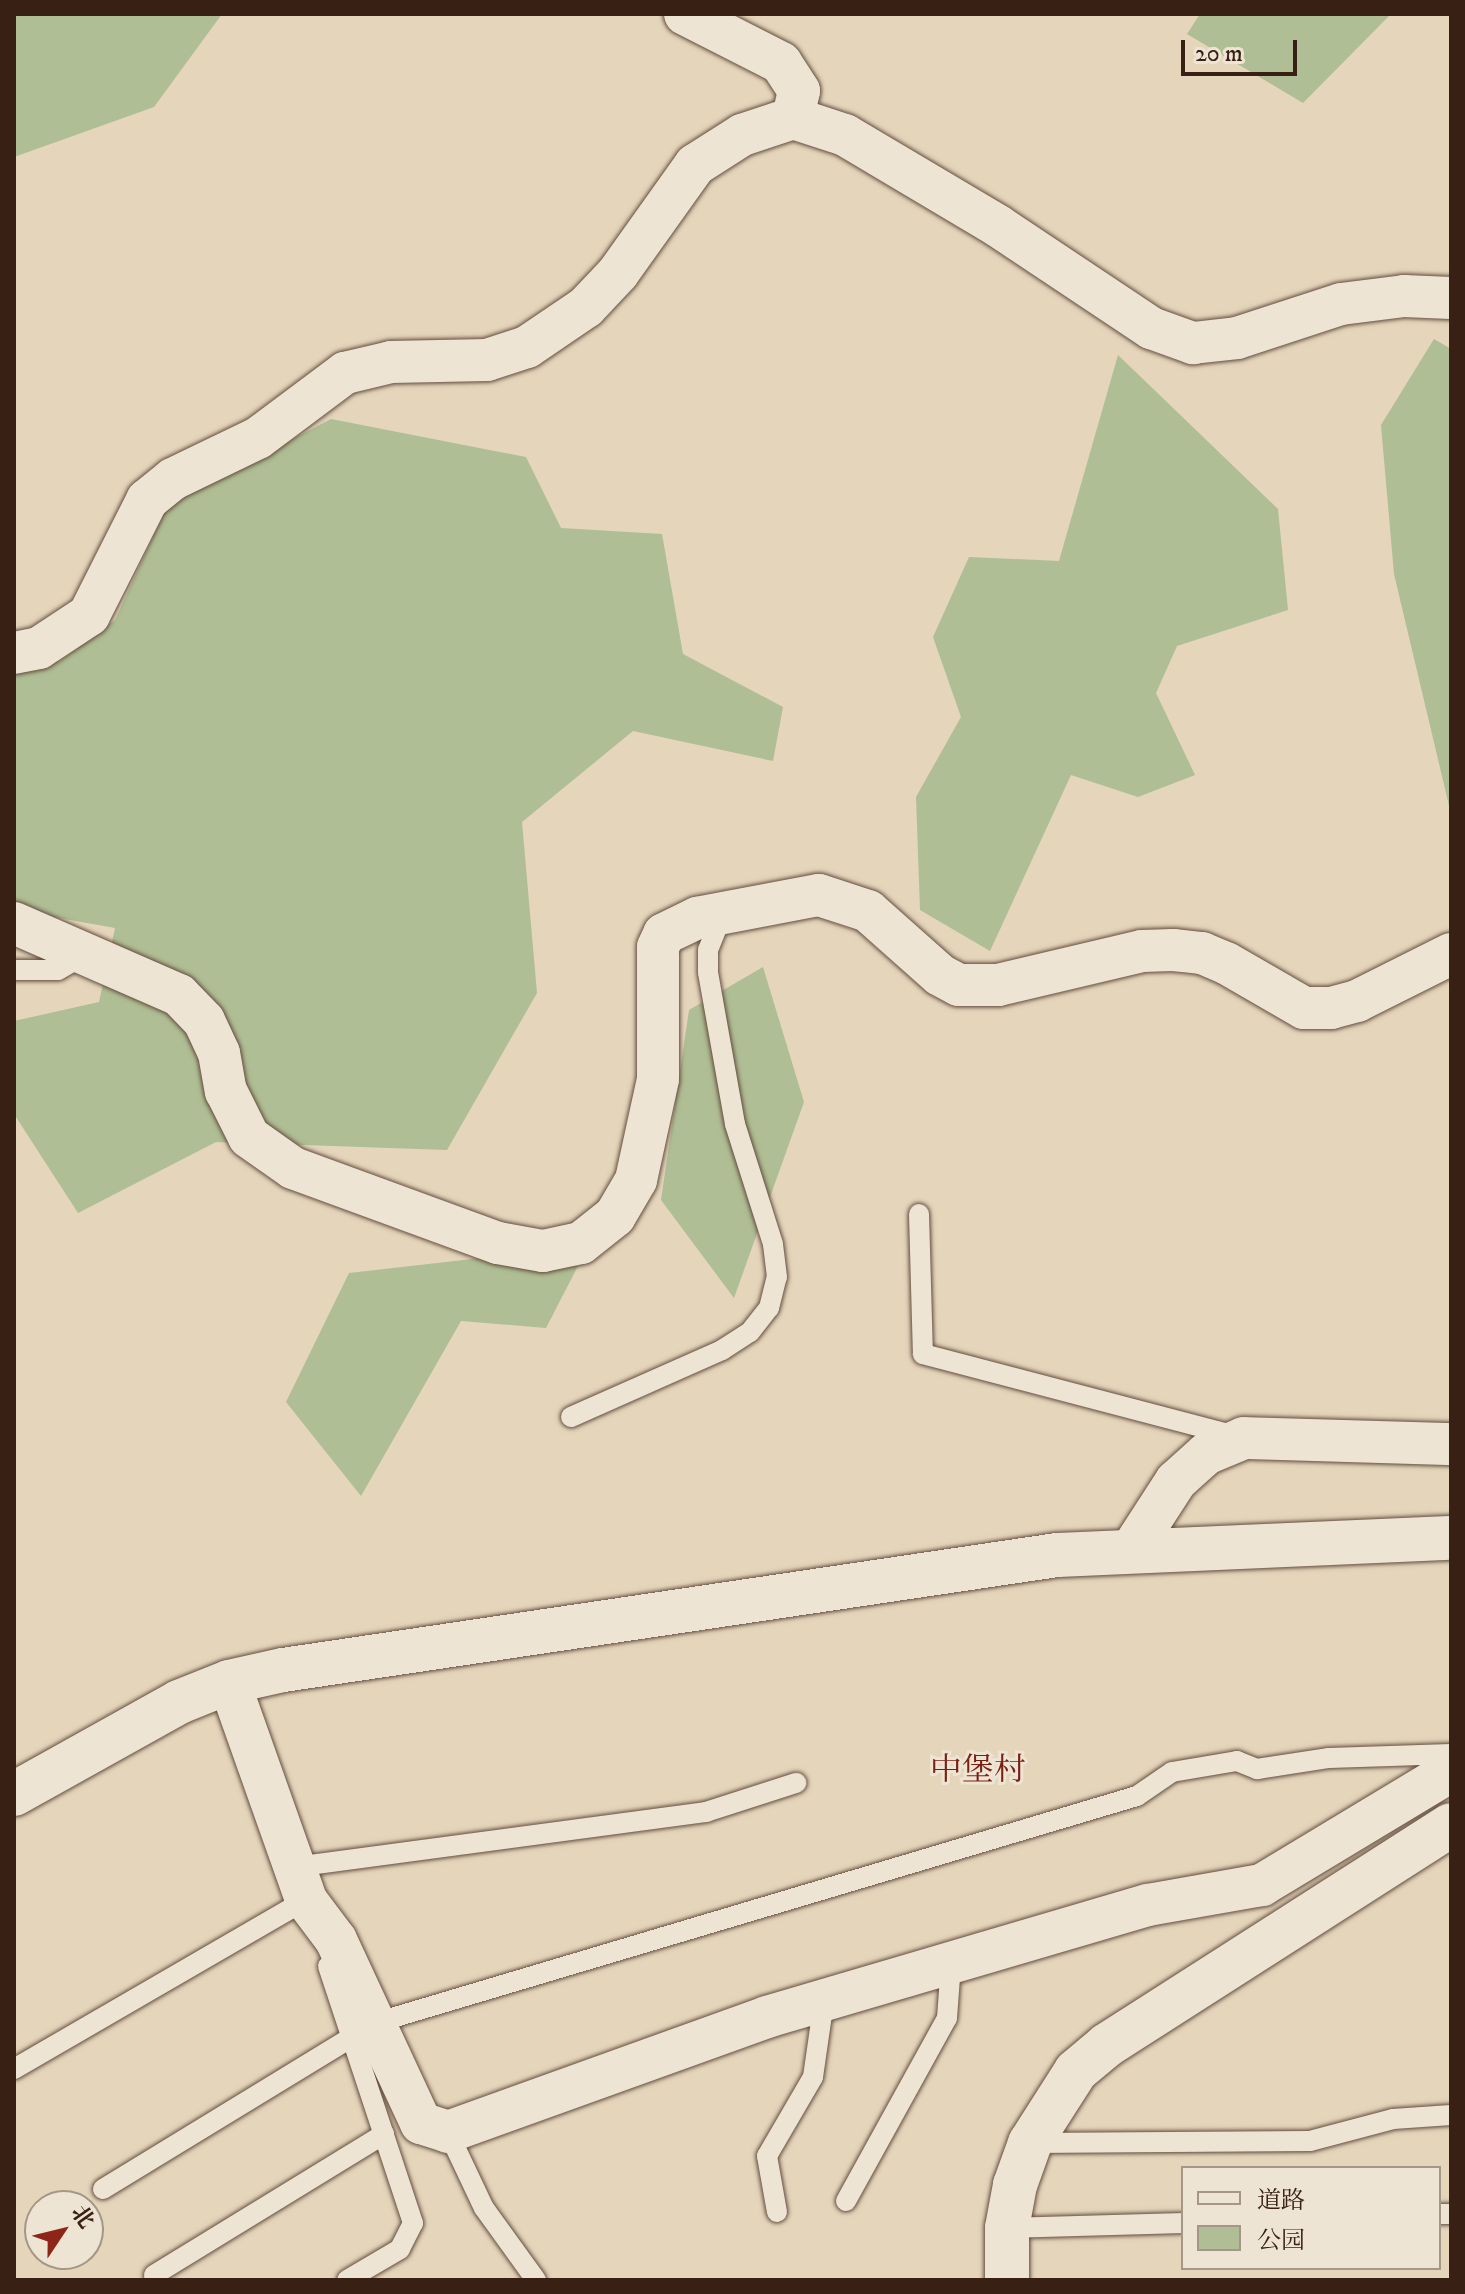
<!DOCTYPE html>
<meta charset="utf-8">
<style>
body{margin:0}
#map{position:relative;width:1465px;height:2294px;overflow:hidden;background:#e4d5bb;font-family:"IM FELL DW Pica","Noto Serif SC",serif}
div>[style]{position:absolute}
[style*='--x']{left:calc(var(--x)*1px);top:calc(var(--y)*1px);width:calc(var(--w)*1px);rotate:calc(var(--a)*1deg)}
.green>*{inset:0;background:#afbe94}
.roads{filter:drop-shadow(0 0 2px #644d3e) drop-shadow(0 0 2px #644d3e)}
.service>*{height:20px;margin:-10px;padding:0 10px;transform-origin:10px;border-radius:10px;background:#ede4d3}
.minor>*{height:42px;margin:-21px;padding:0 21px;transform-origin:21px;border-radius:21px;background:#ede4d3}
.tertiary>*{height:44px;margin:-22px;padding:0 22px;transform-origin:22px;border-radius:22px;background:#ede4d3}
span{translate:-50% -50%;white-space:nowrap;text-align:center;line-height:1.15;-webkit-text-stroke:6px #ede4d3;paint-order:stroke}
.quarter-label{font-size:32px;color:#7a1f14}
.frame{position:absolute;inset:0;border:16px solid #392014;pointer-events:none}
.legend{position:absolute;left:1181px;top:2166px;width:260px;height:104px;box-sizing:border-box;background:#ede4d3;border:2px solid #a59687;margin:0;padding:10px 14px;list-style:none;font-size:24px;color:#392014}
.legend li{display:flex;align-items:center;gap:16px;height:40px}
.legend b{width:40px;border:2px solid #a59687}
.north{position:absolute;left:24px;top:2190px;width:80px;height:80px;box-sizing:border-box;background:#ede4d3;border:2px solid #a59687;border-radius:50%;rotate:55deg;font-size:22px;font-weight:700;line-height:32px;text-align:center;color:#392014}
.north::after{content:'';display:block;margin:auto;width:28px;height:36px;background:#8f2418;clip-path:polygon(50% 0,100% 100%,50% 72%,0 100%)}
.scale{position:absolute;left:1181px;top:40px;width:116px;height:36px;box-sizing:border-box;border:4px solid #392014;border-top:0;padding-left:10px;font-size:24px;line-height:28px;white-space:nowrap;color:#392014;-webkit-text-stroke:6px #ede4d3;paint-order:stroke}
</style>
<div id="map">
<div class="green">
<i style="clip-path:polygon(14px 14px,222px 14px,154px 107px,14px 157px)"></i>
<i style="clip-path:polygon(1200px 14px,1391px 14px,1303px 103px,1187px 34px)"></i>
<i style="clip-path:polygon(1434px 339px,1451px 349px,1451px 814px,1394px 574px,1381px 425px)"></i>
<i style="clip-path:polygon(1118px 355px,1278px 509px,1288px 610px,1177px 646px,1156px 693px,1195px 775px,1138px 797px,1071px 775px,990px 951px,920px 910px,916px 797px,961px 717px,933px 637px,969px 557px,1059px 561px)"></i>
<i style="clip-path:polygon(331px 419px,526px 457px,561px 528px,662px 534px,683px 654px,783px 707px,773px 761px,633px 731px,522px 822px,537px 993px,447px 1150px,216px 1142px,78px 1213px,14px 1114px,14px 1021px,99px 1002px,115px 928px,14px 910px,14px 667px,60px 661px,115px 620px,168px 504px)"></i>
<i style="clip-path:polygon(763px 967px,804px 1102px,734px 1298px,661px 1200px,689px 1010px)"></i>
<i style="clip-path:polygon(490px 1257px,578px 1266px,546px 1328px,461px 1321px,361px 1496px,286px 1402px,349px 1273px)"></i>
</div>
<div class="roads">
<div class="service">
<i style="--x:14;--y:970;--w:44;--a:0"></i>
<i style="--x:58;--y:970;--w:30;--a:-30"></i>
<i style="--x:919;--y:1214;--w:140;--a:88.4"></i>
<i style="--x:923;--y:1354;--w:324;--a:14.7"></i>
<i style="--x:571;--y:1417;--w:165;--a:-23.9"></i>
<i style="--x:722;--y:1350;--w:33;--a:-33"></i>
<i style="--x:750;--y:1332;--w:31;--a:-52"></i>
<i style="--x:769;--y:1308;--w:32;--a:-76"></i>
<i style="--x:777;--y:1277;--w:33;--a:-97"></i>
<i style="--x:773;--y:1244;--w:126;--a:-107.6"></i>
<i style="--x:735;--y:1124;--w:154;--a:-100.1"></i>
<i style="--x:708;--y:972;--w:22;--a:-90"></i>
<i style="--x:708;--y:950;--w:38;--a:-68"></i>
<i style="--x:294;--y:1867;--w:416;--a:-7.6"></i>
<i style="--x:706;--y:1812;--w:95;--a:-17.9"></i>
<i style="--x:328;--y:1966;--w:271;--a:71.7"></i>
<i style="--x:413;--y:2223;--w:29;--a:117"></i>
<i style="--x:400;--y:2249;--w:61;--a:149.7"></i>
<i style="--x:375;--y:2023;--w:795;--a:-16.59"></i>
<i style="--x:1137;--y:1796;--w:42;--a:-34.4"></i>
<i style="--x:1172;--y:1772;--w:66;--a:-9.6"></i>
<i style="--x:1237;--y:1761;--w:22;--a:22"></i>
<i style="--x:1257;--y:1769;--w:73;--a:-8.7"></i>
<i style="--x:1329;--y:1758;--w:122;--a:-1.9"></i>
<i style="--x:14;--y:2069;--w:337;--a:-30.1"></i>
<i style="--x:306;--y:1900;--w:6;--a:72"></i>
<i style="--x:448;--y:2132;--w:84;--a:64.7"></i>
<i style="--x:484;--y:2208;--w:89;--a:54.2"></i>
<i style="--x:1030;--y:2143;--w:280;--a:-0.4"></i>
<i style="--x:1310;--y:2141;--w:86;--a:-14.8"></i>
<i style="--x:1393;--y:2119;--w:58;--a:-3.9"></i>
<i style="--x:103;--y:2189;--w:292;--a:-31.4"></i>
<i style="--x:846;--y:2201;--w:209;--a:-61.1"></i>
<i style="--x:947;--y:2018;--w:55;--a:-85.8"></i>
<i style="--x:777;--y:2212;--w:57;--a:-100.1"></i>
<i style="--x:767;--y:2156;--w:91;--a:-59.8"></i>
<i style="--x:813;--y:2077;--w:77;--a:-81.8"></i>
<i style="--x:1439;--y:2214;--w:12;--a:0"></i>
<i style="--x:1007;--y:2228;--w:176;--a:-1.6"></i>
<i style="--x:154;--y:2275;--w:270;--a:-31.5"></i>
</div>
<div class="minor">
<i style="--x:685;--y:14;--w:108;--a:27"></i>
<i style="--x:781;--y:63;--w:33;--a:57"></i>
<i style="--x:799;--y:91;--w:28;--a:103"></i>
<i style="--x:14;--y:653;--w:25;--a:-11"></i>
<i style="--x:39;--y:648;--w:60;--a:-33.4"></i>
<i style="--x:89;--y:615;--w:129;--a:-63.2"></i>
<i style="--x:147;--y:500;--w:33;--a:-39"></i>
<i style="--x:173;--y:479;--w:94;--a:-25.8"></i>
<i style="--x:258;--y:438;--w:109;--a:-36.8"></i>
<i style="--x:345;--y:373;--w:47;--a:-13.4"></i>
<i style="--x:391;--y:362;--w:96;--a:-1.2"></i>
<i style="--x:487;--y:360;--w:42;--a:-18"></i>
<i style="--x:527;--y:347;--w:71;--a:-34.1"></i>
<i style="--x:586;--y:307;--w:47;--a:-46.7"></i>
<i style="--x:618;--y:273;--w:133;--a:-54.5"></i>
<i style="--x:695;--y:165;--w:56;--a:-32.6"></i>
<i style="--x:742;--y:135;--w:54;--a:-18.4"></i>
<i style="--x:793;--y:118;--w:55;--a:18.1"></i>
<i style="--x:845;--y:135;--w:178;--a:30.7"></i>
<i style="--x:998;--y:226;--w:184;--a:33.7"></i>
<i style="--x:1151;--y:328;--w:45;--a:19.7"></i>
<i style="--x:1193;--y:343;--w:44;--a:-6.5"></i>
<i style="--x:1237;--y:338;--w:109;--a:-18.1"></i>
<i style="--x:1341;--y:304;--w:64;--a:-7.2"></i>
<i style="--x:1404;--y:296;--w:47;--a:2.4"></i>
<i style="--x:14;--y:923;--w:180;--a:23.6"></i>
<i style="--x:179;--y:995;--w:36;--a:46"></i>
<i style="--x:204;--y:1021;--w:35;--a:65"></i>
<i style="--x:219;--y:1053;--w:39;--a:80"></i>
<i style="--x:226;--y:1091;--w:51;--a:63.4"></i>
<i style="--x:249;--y:1137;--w:54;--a:35.2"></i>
<i style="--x:293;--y:1168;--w:218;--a:20.1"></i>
<i style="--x:498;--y:1243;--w:46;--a:10.1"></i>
<i style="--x:543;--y:1251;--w:39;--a:-12"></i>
<i style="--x:581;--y:1243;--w:43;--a:-38.5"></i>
<i style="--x:615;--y:1216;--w:42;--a:-59.7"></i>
<i style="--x:636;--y:1180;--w:103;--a:-77.7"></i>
<i style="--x:658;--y:1079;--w:132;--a:-90"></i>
<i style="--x:658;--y:947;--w:14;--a:-65"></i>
<i style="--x:664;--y:934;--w:37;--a:-26"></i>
<i style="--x:697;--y:918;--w:124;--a:-10.7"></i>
<i style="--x:819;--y:895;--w:52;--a:18.1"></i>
<i style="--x:868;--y:911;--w:96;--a:41.6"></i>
<i style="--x:940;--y:975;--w:21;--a:28"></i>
<i style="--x:959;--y:985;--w:39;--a:0"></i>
<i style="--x:998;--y:985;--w:148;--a:-13.3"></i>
<i style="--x:1142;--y:951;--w:31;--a:-2"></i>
<i style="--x:1173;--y:950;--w:29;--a:6"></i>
<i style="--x:1202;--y:953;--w:26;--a:23"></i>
<i style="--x:1226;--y:963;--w:90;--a:30"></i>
<i style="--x:1304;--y:1008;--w:27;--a:0"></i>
<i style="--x:1331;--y:1008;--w:27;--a:-15"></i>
<i style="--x:1357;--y:1001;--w:105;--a:-26.6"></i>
<i style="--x:1132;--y:1549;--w:81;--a:-57.1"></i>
<i style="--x:1176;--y:1481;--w:40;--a:-42"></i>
<i style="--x:1206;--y:1454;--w:41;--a:-22.8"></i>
<i style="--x:1244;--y:1438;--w:207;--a:1.7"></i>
<i style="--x:229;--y:1682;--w:231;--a:70.5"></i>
<i style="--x:306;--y:1900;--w:50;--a:53.1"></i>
<i style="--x:336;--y:1940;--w:202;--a:65.1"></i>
<i style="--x:421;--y:2123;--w:28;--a:18"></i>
<i style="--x:448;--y:2132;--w:339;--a:-19.8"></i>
<i style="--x:767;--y:2017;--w:397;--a:-16.4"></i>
<i style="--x:1148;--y:1905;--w:116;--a:-10"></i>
<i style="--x:1262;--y:1885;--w:221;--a:-31.1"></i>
</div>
<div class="tertiary">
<i style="--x:14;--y:1794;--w:189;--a:-29.1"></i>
<i style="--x:179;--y:1702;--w:54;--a:-21.8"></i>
<i style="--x:229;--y:1682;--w:55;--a:-12.5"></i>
<i style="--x:283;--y:1670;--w:782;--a:-8.45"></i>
<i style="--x:1057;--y:1555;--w:394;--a:-2.5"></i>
<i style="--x:1007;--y:2280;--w:52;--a:-90"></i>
<i style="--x:1007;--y:2228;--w:44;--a:-79.5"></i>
<i style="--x:1015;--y:2185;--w:45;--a:-70.3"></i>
<i style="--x:1030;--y:2143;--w:85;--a:-57.4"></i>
<i style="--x:1076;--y:2071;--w:40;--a:-40"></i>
<i style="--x:1107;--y:2045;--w:408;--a:-32.6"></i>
</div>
</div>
<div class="quarter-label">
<span style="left:978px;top:1771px">中堡村</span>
</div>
<div class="frame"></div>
<ul class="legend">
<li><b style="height:10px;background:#ede4d3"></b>道路</li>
<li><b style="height:22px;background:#afbe94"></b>公园</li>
</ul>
<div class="north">北</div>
<div class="scale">20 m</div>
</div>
